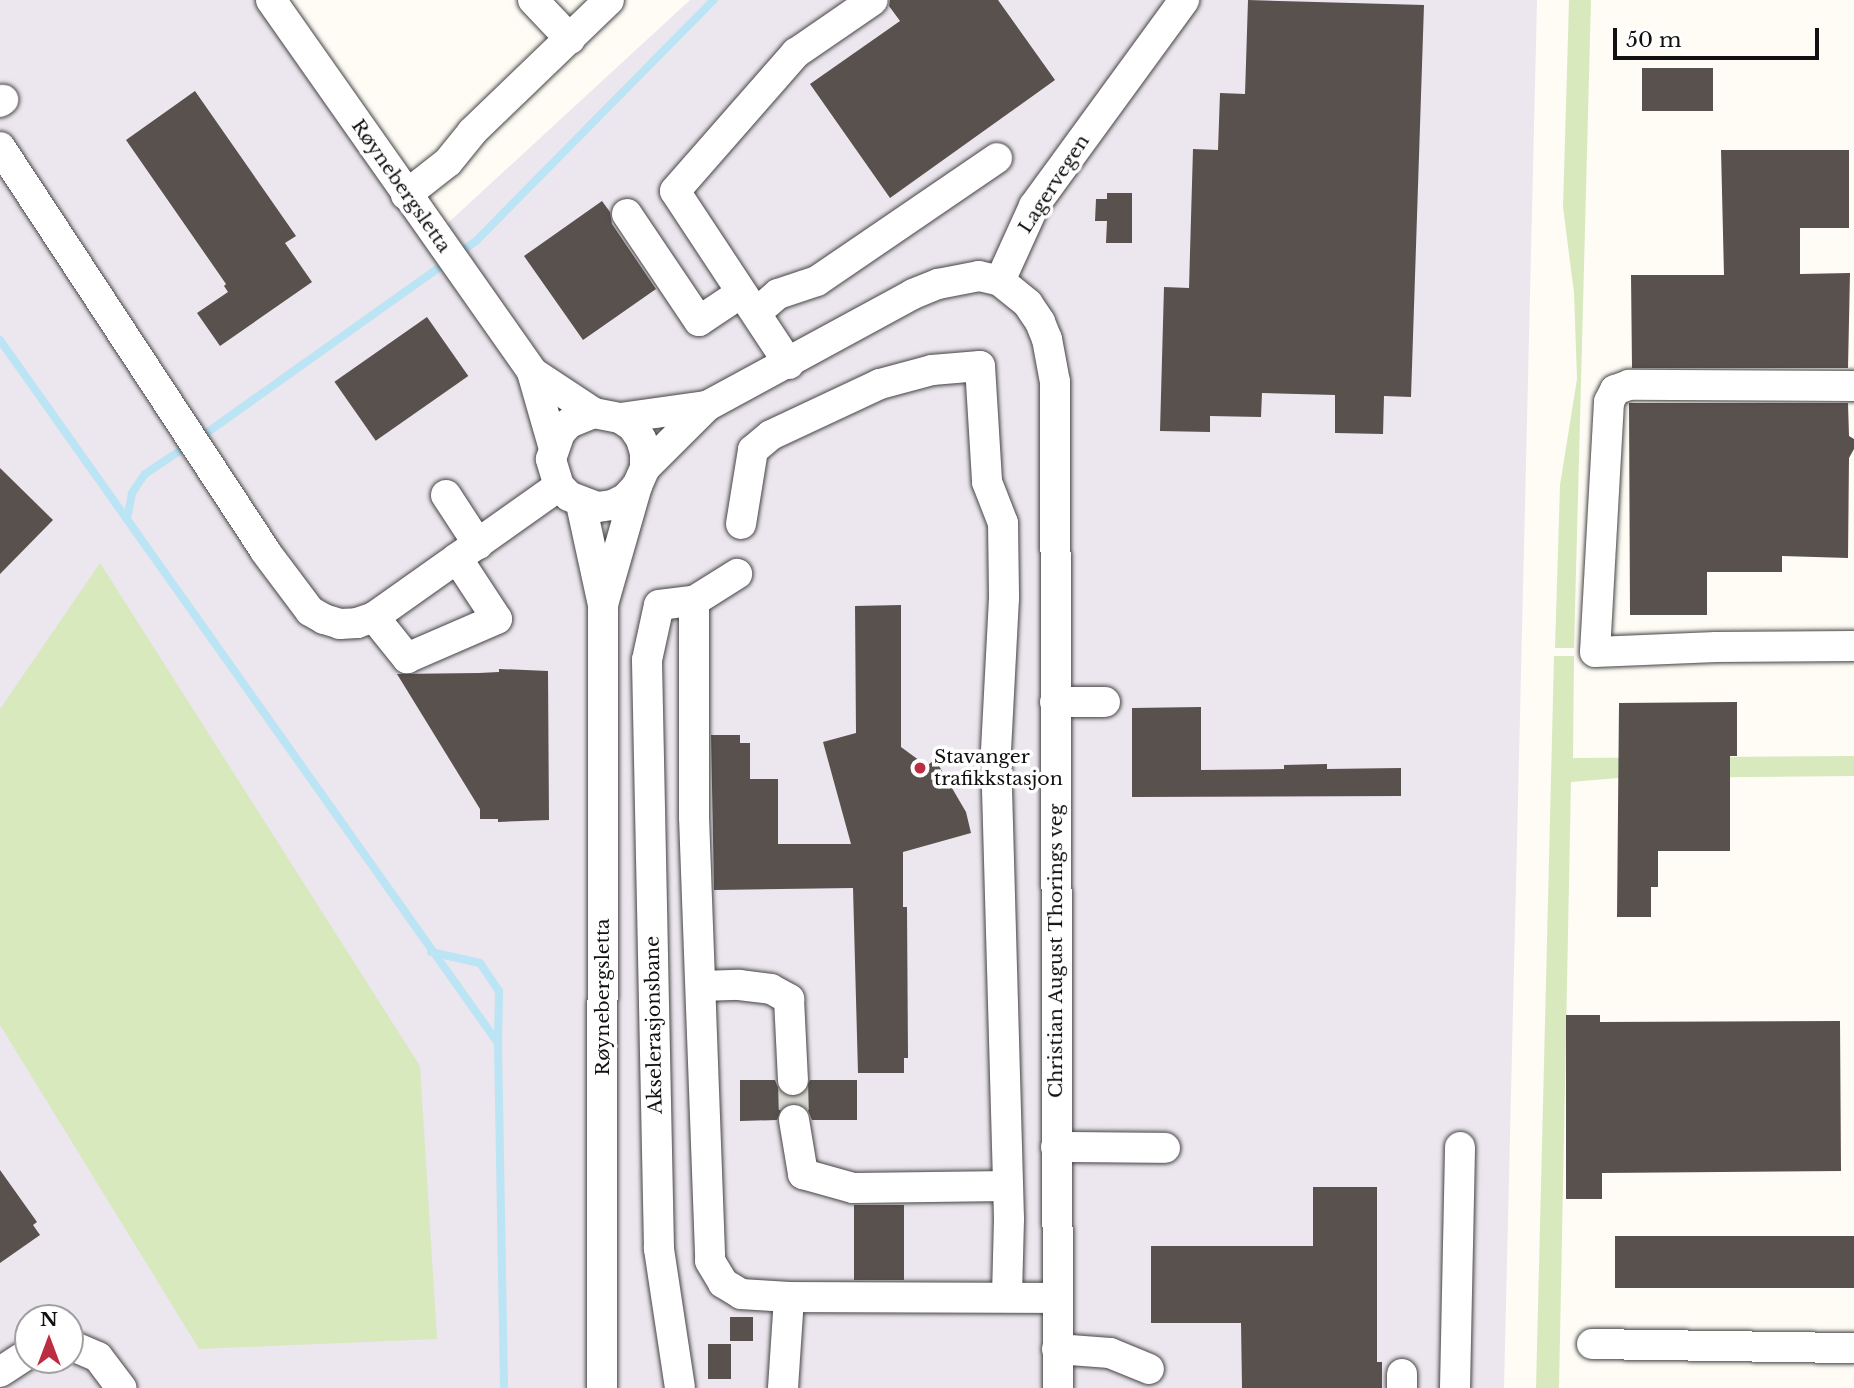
<!DOCTYPE html>
<meta charset="utf-8">
<style>
body{margin:0}
#map{position:relative;width:1854px;height:1388px;overflow:hidden;background:#fefcf5;font-family:"Libre Baskerville",serif}
div>[style]{position:absolute}
[style*='--x']{left:calc(var(--x)*1px);top:calc(var(--y)*1px);width:calc(var(--w)*1px);rotate:calc(var(--a)*1deg)}
.industrial>*{inset:0;background:#ece6ee}
.green>*{inset:0;background:#d8e9be}
.stream>*{height:8px;margin:-4px;padding:0 4px;transform-origin:4px;border-radius:4px;background:#bbe4f4}
.building>*{inset:0;background:#59514d;transform-origin:0 0}
.minor-tunnel>*{height:30px;margin-top:-15px;transform-origin:0;background:repeating-linear-gradient(90deg,#dad9d3 0 30px,transparent 0 45px)}
.roads{filter:drop-shadow(0 0 2px #444) drop-shadow(0 0 2px #444)}
.minor>*{height:30px;margin:-15px;padding:0 15px;transform-origin:15px;border-radius:15px;background:#fff}
.dots>*{width:19px;height:19px;translate:-50% -50%;box-sizing:border-box;border:4px solid #fff;border-radius:50%}
span{translate:-50% -50%;white-space:nowrap;text-align:center;line-height:1.15;-webkit-text-stroke:7px #fff;paint-order:stroke}
.street-label{font-size:19px;color:#111}
.poi-label{font-size:19px;color:#111}
.left{translate:0 -50%;text-align:left}
.north{position:absolute;left:14px;top:1304px;width:70px;height:70px;box-sizing:border-box;background:#fff;border:2px solid #a0a0a0;border-radius:50%;rotate:0deg;font-size:19px;font-weight:700;line-height:28px;text-align:center;color:#111}
.north::after{content:'';display:block;margin:auto;width:24px;height:32px;background:#bc2d42;clip-path:polygon(50% 0,100% 100%,50% 72%,0 100%)}
.scale{position:absolute;left:1613px;top:28px;width:206px;height:32px;box-sizing:border-box;border:4px solid #111;border-top:0;padding-left:9px;font-size:21px;line-height:24px;white-space:nowrap;color:#111;-webkit-text-stroke:5px #fff;paint-order:stroke}
</style>
<div id="map">
<div class="industrial">
<i style="clip-path:polygon(evenodd,0 0,285px 0,436px 234px,690px 0,1537px 0,1504px 1388px,0 1388px,0 0,28px 1318px,70px 1318px,70px 1360px,28px 1360px,28px 1318px)"></i>
</div>
<div class="green">
<i style="clip-path:polygon(1569px 0,1591px 0,1574px 648px,1555px 648px,1560px 485px,1577px 379px,1574px 293px,1563px 207px)"></i>
<i style="clip-path:polygon(100px 563px,420px 1066px,437px 1339px,199px 1349px,0 1025px,0 709px)"></i>
<i style="clip-path:polygon(1554px 656px,1574px 656px,1573px 758px,1854px 756px,1854px 776px,1618px 778px,1571px 782px,1559px 1388px,1536px 1388px)"></i>
</div>
<div class="stream">
<i style="--x:458;--y:254;--w:24;--a:-36"></i>
<i style="--x:477;--y:240;--w:337;--a:-45.4"></i>
<i style="--x:0;--y:340;--w:862;--a:54.69"></i>
<i style="--x:498;--y:1043;--w:345;--a:89"></i>
<i style="--x:198;--y:439;--w:305;--a:-35.4"></i>
<i style="--x:127;--y:519;--w:26;--a:-79"></i>
<i style="--x:132;--y:493;--w:23;--a:-56"></i>
<i style="--x:145;--y:474;--w:50;--a:-33.7"></i>
<i style="--x:431;--y:952;--w:50;--a:12.7"></i>
<i style="--x:480;--y:963;--w:34;--a:56"></i>
<i style="--x:499;--y:991;--w:52;--a:91.1"></i>
</div>
<div class="building">
<i style="clip-path:polygon(890px 0,998px 0,1055px 80px,890px 198px,810px 84px,900px 21px,889px 6px)"></i>
<i style="clip-path:polygon(1248px 0,1424px 5px,1411px 397px,1384px 396px,1383px 434px,1335px 433px,1335px 395px,1262px 393px,1261px 417px,1210px 416px,1210px 432px,1160px 431px,1164px 287px,1189px 288px,1193px 149px,1218px 150px,1220px 93px,1245px 94px)"></i>
<i style="left:1642px;top:68px;width:71px;height:43px"></i>
<i style="clip-path:polygon(195px 91px,296px 236px,285px 243px,312px 282px,220px 346px,197px 313px,228px 292px,224px 286px,226px 284px,126px 140px)"></i>
<i style="clip-path:polygon(1721px 150px,1849px 150px,1849px 228px,1800px 228px,1800px 274px,1850px 273px,1848px 368px,1632px 368px,1631px 275px,1724px 275px)"></i>
<i style="clip-path:polygon(1107px 193px,1132px 193px,1132px 243px,1106px 243px,1107px 221px,1095px 221px,1096px 199px,1107px 199px)"></i>
<i style="clip-path:polygon(602px 201px,610px 212px,612px 224px,656px 289px,583px 340px,524px 256px)"></i>
<i style="left:427px;top:317px;width:72px;height:113px;rotate:55deg"></i>
<i style="clip-path:polygon(1629px 403px,1848px 403px,1849px 436px,1854px 439px,1854px 449px,1849px 458px,1848px 558px,1782px 556px,1782px 572px,1707px 572px,1707px 615px,1630px 615px)"></i>
<i style="clip-path:polygon(0 468px,53px 520px,0 574px)"></i>
<i style="clip-path:polygon(901px 605px,901px 747px,927px 766px,935px 759px,966px 812px,971px 833px,903px 852px,903px 907px,907px 907px,908px 1058px,904px 1058px,904px 1073px,858px 1073px,853px 888px,714px 890px,711px 735px,740px 735px,740px 743px,750px 743px,750px 779px,778px 779px,778px 844px,851px 844px,823px 742px,856px 733px,855px 606px)"></i>
<i style="clip-path:polygon(499px 669px,548px 671px,549px 820px,498px 822px,498px 819px,480px 819px,480px 809px,397px 674px,479px 673px,499px 672px)"></i>
<i style="clip-path:polygon(1737px 702px,1737px 756px,1730px 756px,1730px 851px,1658px 851px,1658px 887px,1651px 887px,1651px 917px,1617px 917px,1619px 703px)"></i>
<i style="clip-path:polygon(1201px 707px,1201px 770px,1284px 769px,1284px 765px,1327px 764px,1327px 769px,1401px 768px,1401px 796px,1132px 797px,1132px 708px)"></i>
<i style="clip-path:polygon(1566px 1015px,1600px 1015px,1600px 1022px,1840px 1021px,1841px 1171px,1602px 1173px,1602px 1199px,1566px 1199px)"></i>
<i style="clip-path:polygon(740px 1080px,775px 1080px,779px 1090px,793px 1097px,803px 1094px,810px 1080px,857px 1080px,857px 1120px,812px 1120px,807px 1108px,792px 1103px,782px 1107px,777px 1120px,740px 1121px)"></i>
<i style="clip-path:polygon(0 1170px,37px 1222px,33px 1225px,40px 1235px,0 1263px)"></i>
<i style="clip-path:polygon(1313px 1187px,1377px 1187px,1377px 1362px,1382px 1362px,1382px 1388px,1242px 1388px,1241px 1323px,1151px 1323px,1151px 1246px,1313px 1246px)"></i>
<i style="left:854px;top:1205px;width:50px;height:75px"></i>
<i style="left:1854px;top:1236px;width:52px;height:239px;rotate:90deg"></i>
<i style="left:730px;top:1317px;width:23px;height:24px"></i>
<i style="left:708px;top:1344px;width:23px;height:35px"></i>
</div>
<div class="minor-tunnel">
<i style="--x:793;--y:1080;--w:40;--a:88.6"></i>
</div>
<div class="roads">
<div class="minor">
<i style="--x:271;--y:0;--w:454;--a:54.9"></i>
<i style="--x:532;--y:372;--w:76;--a:74"></i>
<i style="--x:533;--y:0;--w:54;--a:46.5"></i>
<i style="--x:0;--y:102;--w:4;--a:-34"></i>
<i style="--x:0;--y:147;--w:483;--a:56.7"></i>
<i style="--x:265;--y:551;--w:75;--a:53.1"></i>
<i style="--x:310;--y:611;--w:16;--a:30"></i>
<i style="--x:324;--y:619;--w:17;--a:17"></i>
<i style="--x:340;--y:624;--w:17;--a:-3"></i>
<i style="--x:357;--y:623;--w:18;--a:-19"></i>
<i style="--x:374;--y:617;--w:227;--a:-35.3"></i>
<i style="--x:406;--y:195;--w:53;--a:-38.2"></i>
<i style="--x:448;--y:162;--w:38;--a:-51"></i>
<i style="--x:472;--y:132;--w:190;--a:-43.9"></i>
<i style="--x:627;--y:214;--w:129;--a:56.1"></i>
<i style="--x:699;--y:321;--w:50;--a:-33.7"></i>
<i style="--x:1000;--y:281;--w:82;--a:-65.6"></i>
<i style="--x:1034;--y:206;--w:255;--a:-53.9"></i>
<i style="--x:756;--y:313;--w:29;--a:-41"></i>
<i style="--x:778;--y:294;--w:41;--a:-18.4"></i>
<i style="--x:817;--y:281;--w:218;--a:-34.3"></i>
<i style="--x:789;--y:364;--w:207;--a:-123.4"></i>
<i style="--x:675;--y:191;--w:184;--a:-48.8"></i>
<i style="--x:796;--y:53;--w:93;--a:-34.5"></i>
<i style="--x:532;--y:372;--w:74;--a:33.5"></i>
<i style="--x:594;--y:413;--w:26;--a:11"></i>
<i style="--x:620;--y:418;--w:14;--a:34"></i>
<i style="--x:632;--y:426;--w:16;--a:55"></i>
<i style="--x:641;--y:439;--w:15;--a:74"></i>
<i style="--x:645;--y:453;--w:15;--a:90"></i>
<i style="--x:645;--y:468;--w:20;--a:114"></i>
<i style="--x:637;--y:486;--w:16;--a:133"></i>
<i style="--x:626;--y:498;--w:16;--a:153"></i>
<i style="--x:612;--y:505;--w:15;--a:172"></i>
<i style="--x:597;--y:507;--w:30;--a:-159"></i>
<i style="--x:569;--y:496;--w:14;--a:-135"></i>
<i style="--x:559;--y:486;--w:28;--a:-107"></i>
<i style="--x:551;--y:459;--w:28;--a:-71"></i>
<i style="--x:560;--y:433;--w:13;--a:-48"></i>
<i style="--x:569;--y:423;--w:27;--a:-22"></i>
<i style="--x:1854;--y:386;--w:225;--a:-179.7"></i>
<i style="--x:1629;--y:385;--w:15;--a:160"></i>
<i style="--x:1615;--y:390;--w:13;--a:117"></i>
<i style="--x:1609;--y:402;--w:250;--a:93.2"></i>
<i style="--x:1595;--y:652;--w:121;--a:-2.4"></i>
<i style="--x:1716;--y:647;--w:138;--a:-0.4"></i>
<i style="--x:620;--y:418;--w:88;--a:-7.9"></i>
<i style="--x:645;--y:468;--w:88;--a:-45"></i>
<i style="--x:707;--y:406;--w:234;--a:-28.5"></i>
<i style="--x:913;--y:294;--w:27;--a:-22"></i>
<i style="--x:938;--y:284;--w:42;--a:-11"></i>
<i style="--x:979;--y:276;--w:22;--a:13"></i>
<i style="--x:1000;--y:281;--w:36;--a:39"></i>
<i style="--x:1028;--y:304;--w:22;--a:56"></i>
<i style="--x:1040;--y:322;--w:18;--a:68"></i>
<i style="--x:1047;--y:339;--w:44;--a:79.5"></i>
<i style="--x:1055;--y:382;--w:1006;--a:89.83"></i>
<i style="--x:446;--y:495;--w:59;--a:56.9"></i>
<i style="--x:581;--y:504;--w:103;--a:77.7"></i>
<i style="--x:603;--y:605;--w:783;--a:90.07"></i>
<i style="--x:741;--y:524;--w:75;--a:-80.8"></i>
<i style="--x:753;--y:450;--w:23;--a:-40"></i>
<i style="--x:771;--y:435;--w:120;--a:-25.1"></i>
<i style="--x:880;--y:384;--w:54;--a:-15.1"></i>
<i style="--x:932;--y:370;--w:48;--a:-4.8"></i>
<i style="--x:980;--y:366;--w:116;--a:86.5"></i>
<i style="--x:987;--y:482;--w:44;--a:68.7"></i>
<i style="--x:1003;--y:523;--w:75;--a:89.2"></i>
<i style="--x:1004;--y:598;--w:155;--a:93"></i>
<i style="--x:996;--y:753;--w:466;--a:88.4"></i>
<i style="--x:1009;--y:1219;--w:78;--a:91.5"></i>
<i style="--x:604;--y:601;--w:120;--a:-74"></i>
<i style="--x:694;--y:601;--w:216;--a:90"></i>
<i style="--x:694;--y:817;--w:444;--a:87.9"></i>
<i style="--x:710;--y:1261;--w:26;--a:59"></i>
<i style="--x:723;--y:1283;--w:21;--a:31"></i>
<i style="--x:741;--y:1294;--w:48;--a:3.6"></i>
<i style="--x:789;--y:1297;--w:268;--a:0.2"></i>
<i style="--x:374;--y:617;--w:53;--a:51.2"></i>
<i style="--x:407;--y:658;--w:98;--a:-23.4"></i>
<i style="--x:497;--y:619;--w:73;--a:-123.3"></i>
<i style="--x:1055;--y:702;--w:50;--a:0"></i>
<i style="--x:701;--y:986;--w:38;--a:-2"></i>
<i style="--x:739;--y:985;--w:32;--a:7"></i>
<i style="--x:771;--y:989;--w:21;--a:29"></i>
<i style="--x:789;--y:999;--w:81;--a:87.2"></i>
<i style="--x:794;--y:1120;--w:55;--a:80.5"></i>
<i style="--x:803;--y:1174;--w:52;--a:15.6"></i>
<i style="--x:853;--y:1188;--w:155;--a:-0.7"></i>
<i style="--x:1056;--y:1147;--w:109;--a:0.5"></i>
<i style="--x:1592;--y:1344;--w:262;--a:0.9"></i>
<i style="--x:70;--y:1345;--w:30;--a:23"></i>
<i style="--x:98;--y:1357;--w:39;--a:53"></i>
<i style="--x:1057;--y:1349;--w:53;--a:4.3"></i>
<i style="--x:1110;--y:1353;--w:42;--a:22.3"></i>
<i style="--x:0;--y:1372;--w:33;--a:-33"></i>
<i style="--x:1402;--y:1374;--w:14;--a:90"></i>
<i style="--x:680;--y:1388;--w:141;--a:-98.6"></i>
<i style="--x:659;--y:1249;--w:589;--a:-91.17"></i>
<i style="--x:647;--y:660;--w:56;--a:-77.7"></i>
<i style="--x:659;--y:605;--w:35;--a:-7"></i>
<i style="--x:694;--y:601;--w:51;--a:-32.1"></i>
<i style="--x:783;--y:1388;--w:91;--a:-86.2"></i>
<i style="--x:1455;--y:1388;--w:241;--a:-88.8"></i>
</div>
</div>
<div class="dots">
<i style="left:920px;top:768px;background:#bc2d42"></i>
</div>
<div class="street-label">
<span style="left:1054px;top:184px;rotate:-57deg">Lagervegen</span>
<span style="left:401px;top:186px;rotate:55deg">Røynebergsletta</span>
<span style="left:1056px;top:951px;rotate:-90deg">Christian August Thorings veg</span>
<span style="left:603px;top:997px;rotate:-90deg">Røynebergsletta</span>
<span style="left:654px;top:1025px;rotate:-91deg">Akselerasjonsbane</span>
</div>
<div class="poi-label">
<span class="left" style="left:934px;top:768px">Stavanger<br>trafikkstasjon</span>
</div>
<div class="north">N</div>
<div class="scale">50 m</div>
</div>
